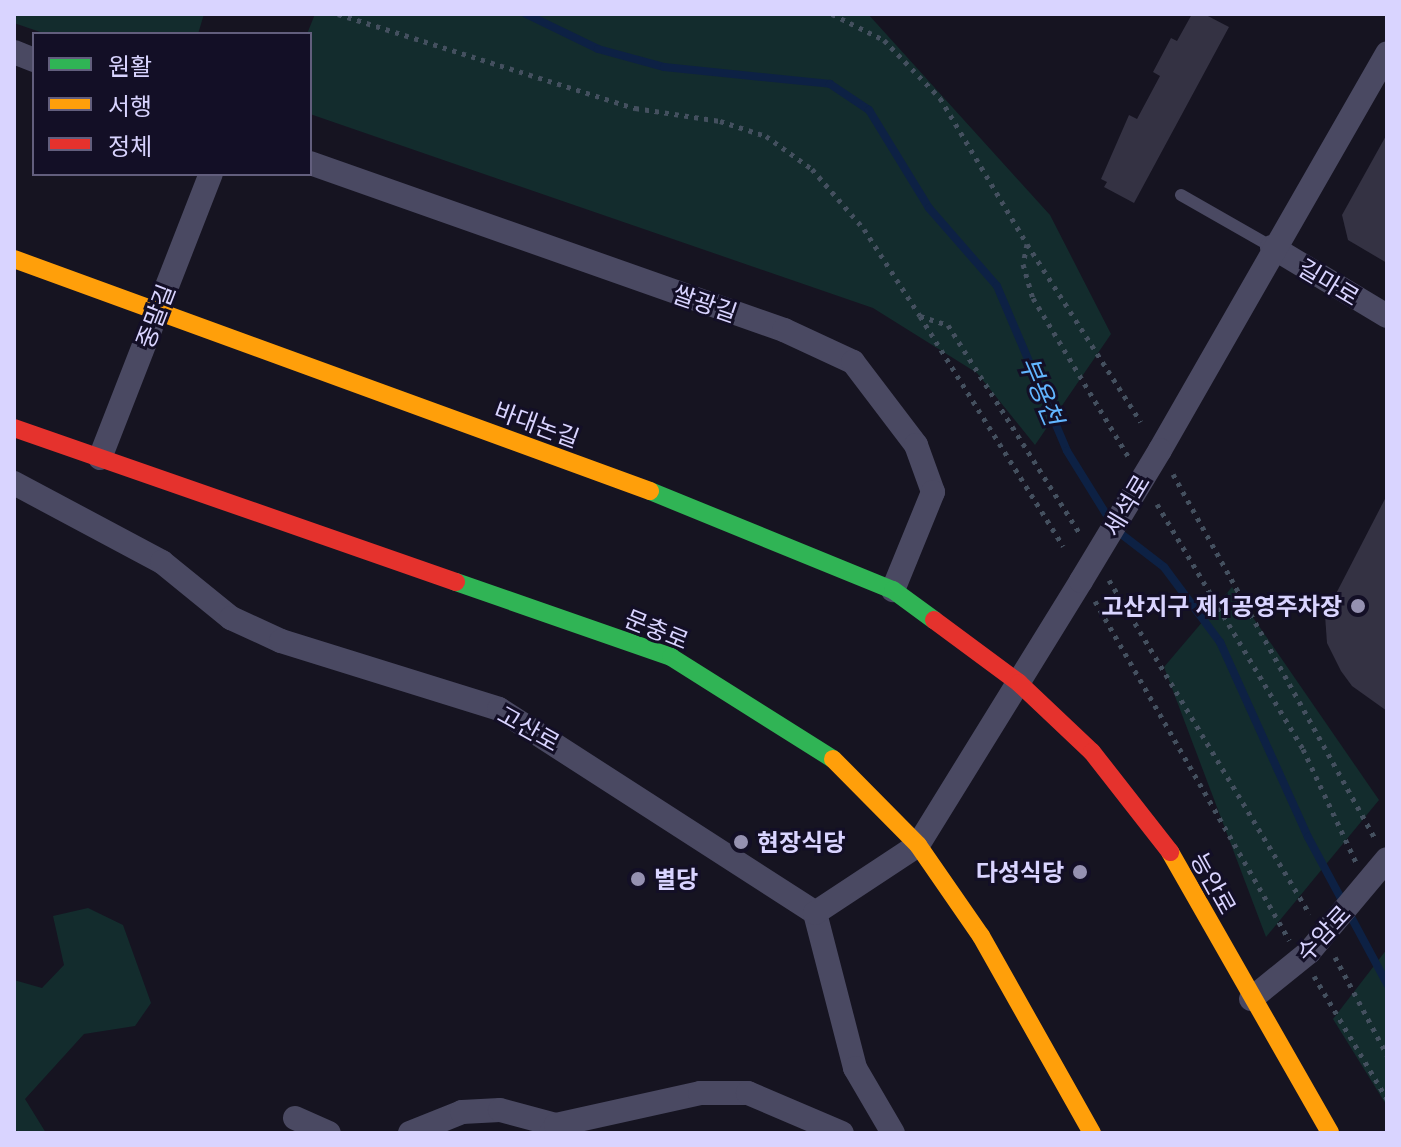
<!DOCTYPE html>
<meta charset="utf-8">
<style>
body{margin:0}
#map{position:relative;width:1401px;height:1147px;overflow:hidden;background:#161421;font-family:"Open Sans","Noto Sans KR",sans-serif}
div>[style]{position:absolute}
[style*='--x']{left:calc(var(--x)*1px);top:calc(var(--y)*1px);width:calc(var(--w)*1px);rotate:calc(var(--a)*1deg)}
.green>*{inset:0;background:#132c2d}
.stream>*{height:8px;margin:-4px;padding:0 4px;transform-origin:4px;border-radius:4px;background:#0d2144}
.building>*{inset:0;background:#343243}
.path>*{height:5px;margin-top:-2.5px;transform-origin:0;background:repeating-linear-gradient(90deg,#44505f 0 4px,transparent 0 10px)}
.lane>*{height:12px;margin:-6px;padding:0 6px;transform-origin:6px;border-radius:6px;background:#4a4962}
.street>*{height:24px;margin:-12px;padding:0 12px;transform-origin:12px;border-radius:12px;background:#4a4962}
.fast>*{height:18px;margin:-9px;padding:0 9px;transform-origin:9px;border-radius:9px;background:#30b455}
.slow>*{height:18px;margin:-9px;padding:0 9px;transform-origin:9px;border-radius:9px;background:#ff9f0a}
.jam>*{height:18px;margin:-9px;padding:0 9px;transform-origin:9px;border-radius:9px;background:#e5322d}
.street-bridge>*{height:24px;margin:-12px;padding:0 12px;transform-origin:12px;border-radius:12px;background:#4a4962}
.dots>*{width:22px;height:22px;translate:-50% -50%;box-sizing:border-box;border:4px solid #130f26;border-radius:50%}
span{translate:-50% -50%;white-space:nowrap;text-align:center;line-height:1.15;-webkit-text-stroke:6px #130f26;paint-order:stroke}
.street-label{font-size:24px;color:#d9d4ff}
.poi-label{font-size:24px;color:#d9d4ff;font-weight:700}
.right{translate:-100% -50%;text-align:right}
.left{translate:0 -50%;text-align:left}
.water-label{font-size:26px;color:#62b6ff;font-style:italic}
.frame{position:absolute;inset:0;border:16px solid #d9d4ff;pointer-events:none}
.legend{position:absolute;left:32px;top:32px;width:280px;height:144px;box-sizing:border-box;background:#130f26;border:2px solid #625e7d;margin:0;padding:10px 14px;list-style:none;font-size:24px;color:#d9d4ff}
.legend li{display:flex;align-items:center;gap:16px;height:40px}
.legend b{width:40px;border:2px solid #625e7d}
</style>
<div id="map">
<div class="green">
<i style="clip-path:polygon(14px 14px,204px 14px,198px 34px,46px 34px,14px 23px)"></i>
<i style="clip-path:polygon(315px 14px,868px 14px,1050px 215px,1111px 334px,1035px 445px,977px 373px,873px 308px,310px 114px,307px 34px)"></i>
<i style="clip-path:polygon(1232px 587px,1379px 800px,1266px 937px,1164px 667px)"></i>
<i style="clip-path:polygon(88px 908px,123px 925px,151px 1003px,135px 1026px,84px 1034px,25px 1099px,46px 1133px,14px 1133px,14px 980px,42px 988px,64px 965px,53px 916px)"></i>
<i style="clip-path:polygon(1387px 949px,1387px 1106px,1333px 1019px)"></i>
</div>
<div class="stream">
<i style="--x:526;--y:14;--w:80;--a:25.9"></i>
<i style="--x:598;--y:49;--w:68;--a:15.3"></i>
<i style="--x:664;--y:67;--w:167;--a:5.8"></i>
<i style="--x:830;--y:84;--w:47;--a:33.7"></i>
<i style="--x:869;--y:110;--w:115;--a:58.5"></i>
<i style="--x:929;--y:208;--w:103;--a:48.9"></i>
<i style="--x:997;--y:286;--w:179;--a:67"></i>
<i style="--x:1067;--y:451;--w:93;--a:58.2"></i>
<i style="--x:1116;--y:530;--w:61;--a:37.6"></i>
<i style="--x:1164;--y:567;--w:94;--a:53.3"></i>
<i style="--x:1220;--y:642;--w:214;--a:65.7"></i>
<i style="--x:1308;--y:837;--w:167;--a:61.7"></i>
</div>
<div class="building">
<i style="clip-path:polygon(1192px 14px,1204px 14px,1229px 27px,1134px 203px,1104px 187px,1107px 182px,1101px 179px,1129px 115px,1137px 119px,1160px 76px,1153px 72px,1171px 38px,1177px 41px)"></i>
<i style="clip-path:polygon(1387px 134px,1387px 263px,1348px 240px,1342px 215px)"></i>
<i style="clip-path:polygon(1387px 495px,1387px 711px,1352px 686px,1341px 671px,1327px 643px,1325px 615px)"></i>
</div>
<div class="path">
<i style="--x:338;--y:14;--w:312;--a:17.6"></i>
<i style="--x:635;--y:108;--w:86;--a:8.7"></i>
<i style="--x:720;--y:121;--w:48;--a:18.1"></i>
<i style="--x:766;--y:136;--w:57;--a:35.7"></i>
<i style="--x:812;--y:169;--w:79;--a:49.1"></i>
<i style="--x:864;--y:229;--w:103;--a:57.2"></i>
<i style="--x:920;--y:316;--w:29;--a:18"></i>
<i style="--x:948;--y:325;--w:247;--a:57.7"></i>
<i style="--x:832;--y:14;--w:58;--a:26.6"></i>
<i style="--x:884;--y:40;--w:81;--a:46"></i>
<i style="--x:940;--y:98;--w:170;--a:59.2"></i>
<i style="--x:1027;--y:244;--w:20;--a:101"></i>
<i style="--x:1023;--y:264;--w:35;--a:74"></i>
<i style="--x:1033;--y:298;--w:187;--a:59"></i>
<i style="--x:1027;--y:244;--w:211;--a:57.4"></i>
<i style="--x:920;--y:316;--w:271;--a:58.1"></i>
<i style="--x:1173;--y:474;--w:417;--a:61"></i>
<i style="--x:1157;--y:504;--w:285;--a:59.2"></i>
<i style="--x:1303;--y:749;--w:125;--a:64.9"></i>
<i style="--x:1109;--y:580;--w:390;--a:59"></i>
<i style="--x:1095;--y:601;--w:391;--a:60.2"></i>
<i style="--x:1335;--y:957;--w:111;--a:62"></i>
<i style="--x:1314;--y:976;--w:143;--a:59.3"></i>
</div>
<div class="lane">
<i style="--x:1181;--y:195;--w:105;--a:29.7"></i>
</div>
<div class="street">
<i style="--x:14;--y:52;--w:22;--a:22"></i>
<i style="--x:310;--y:163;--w:503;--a:19.41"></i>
<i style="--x:784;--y:330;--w:76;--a:24.9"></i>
<i style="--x:853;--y:362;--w:104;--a:52.8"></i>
<i style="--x:916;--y:445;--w:50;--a:70.1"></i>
<i style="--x:933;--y:492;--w:106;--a:112.2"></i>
<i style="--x:1272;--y:247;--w:134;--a:31"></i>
<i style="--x:1160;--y:450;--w:457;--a:-60.2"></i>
<i style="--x:100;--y:458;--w:305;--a:-68.7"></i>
<i style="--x:14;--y:483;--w:168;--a:28.1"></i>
<i style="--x:162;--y:562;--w:89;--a:39.1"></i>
<i style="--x:231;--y:618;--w:55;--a:24.7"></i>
<i style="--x:281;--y:641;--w:228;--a:17.3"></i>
<i style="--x:499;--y:709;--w:376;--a:32.8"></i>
<i style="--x:815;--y:913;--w:160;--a:75.5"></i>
<i style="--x:855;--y:1068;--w:75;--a:59.7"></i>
<i style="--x:815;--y:913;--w:123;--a:-33.4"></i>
<i style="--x:918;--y:845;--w:310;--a:-58.3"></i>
<i style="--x:1251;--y:999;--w:75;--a:-39"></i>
<i style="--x:295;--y:1118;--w:37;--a:24"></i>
<i style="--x:410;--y:1133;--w:56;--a:-22"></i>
<i style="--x:462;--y:1112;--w:38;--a:-3"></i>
<i style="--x:500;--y:1110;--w:58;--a:15"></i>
<i style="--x:551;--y:1133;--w:9;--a:-58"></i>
<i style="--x:556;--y:1125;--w:148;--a:-12.5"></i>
<i style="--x:700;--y:1093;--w:48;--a:0"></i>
<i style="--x:748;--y:1093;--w:102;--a:23.1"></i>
</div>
<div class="fast">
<i style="--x:650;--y:491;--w:262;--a:22.2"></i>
<i style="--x:893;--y:590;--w:51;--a:36.2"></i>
<i style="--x:456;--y:582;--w:228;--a:19.2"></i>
<i style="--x:671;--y:657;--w:191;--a:32.2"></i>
</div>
<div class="slow">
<i style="--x:14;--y:259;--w:677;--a:20.04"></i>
<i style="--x:833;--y:759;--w:121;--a:45.3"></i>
<i style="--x:918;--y:845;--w:111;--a:55.3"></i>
<i style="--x:981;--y:936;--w:226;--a:60.6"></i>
<i style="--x:1170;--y:852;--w:323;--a:60.3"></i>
</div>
<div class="jam">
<i style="--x:14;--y:428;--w:468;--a:19.2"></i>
<i style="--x:934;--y:620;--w:106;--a:36.5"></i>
<i style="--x:1019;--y:683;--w:100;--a:43.4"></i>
<i style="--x:1092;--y:752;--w:127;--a:52"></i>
</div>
<div class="street-bridge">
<i style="--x:1081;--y:581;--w:153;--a:-58.9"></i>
<i style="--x:1309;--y:952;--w:121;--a:-50"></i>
</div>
<div class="dots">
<i style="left:1358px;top:606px;background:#9591b1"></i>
<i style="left:741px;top:842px;background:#9591b1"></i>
<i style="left:1080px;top:872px;background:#9591b1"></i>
<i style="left:638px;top:879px;background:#9591b1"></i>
</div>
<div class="street-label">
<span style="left:1329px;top:282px;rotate:31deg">길마로</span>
<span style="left:705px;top:303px;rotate:19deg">쌀광길</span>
<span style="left:155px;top:316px;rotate:-69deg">중말길</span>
<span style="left:537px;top:424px;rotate:20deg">바대논길</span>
<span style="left:1126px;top:505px;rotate:-59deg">세석로</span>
<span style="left:657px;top:629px;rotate:22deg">문충로</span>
<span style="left:529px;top:728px;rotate:29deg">고산로</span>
<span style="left:1214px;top:883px;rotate:61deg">능안로</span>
<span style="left:1323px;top:933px;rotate:-47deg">수암로</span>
</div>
<div class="poi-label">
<span class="right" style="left:1342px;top:606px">고산지구 제1공영주차장</span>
<span class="left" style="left:757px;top:842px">현장식당</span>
<span class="right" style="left:1064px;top:872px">다성식당</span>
<span class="left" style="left:654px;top:879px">별당</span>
</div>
<div class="water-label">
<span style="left:1041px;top:391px;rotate:67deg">부용천</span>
</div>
<div class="frame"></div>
<ul class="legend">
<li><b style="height:10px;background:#30b455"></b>원활</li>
<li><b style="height:10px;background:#ff9f0a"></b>서행</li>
<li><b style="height:10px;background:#e5322d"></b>정체</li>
</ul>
</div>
